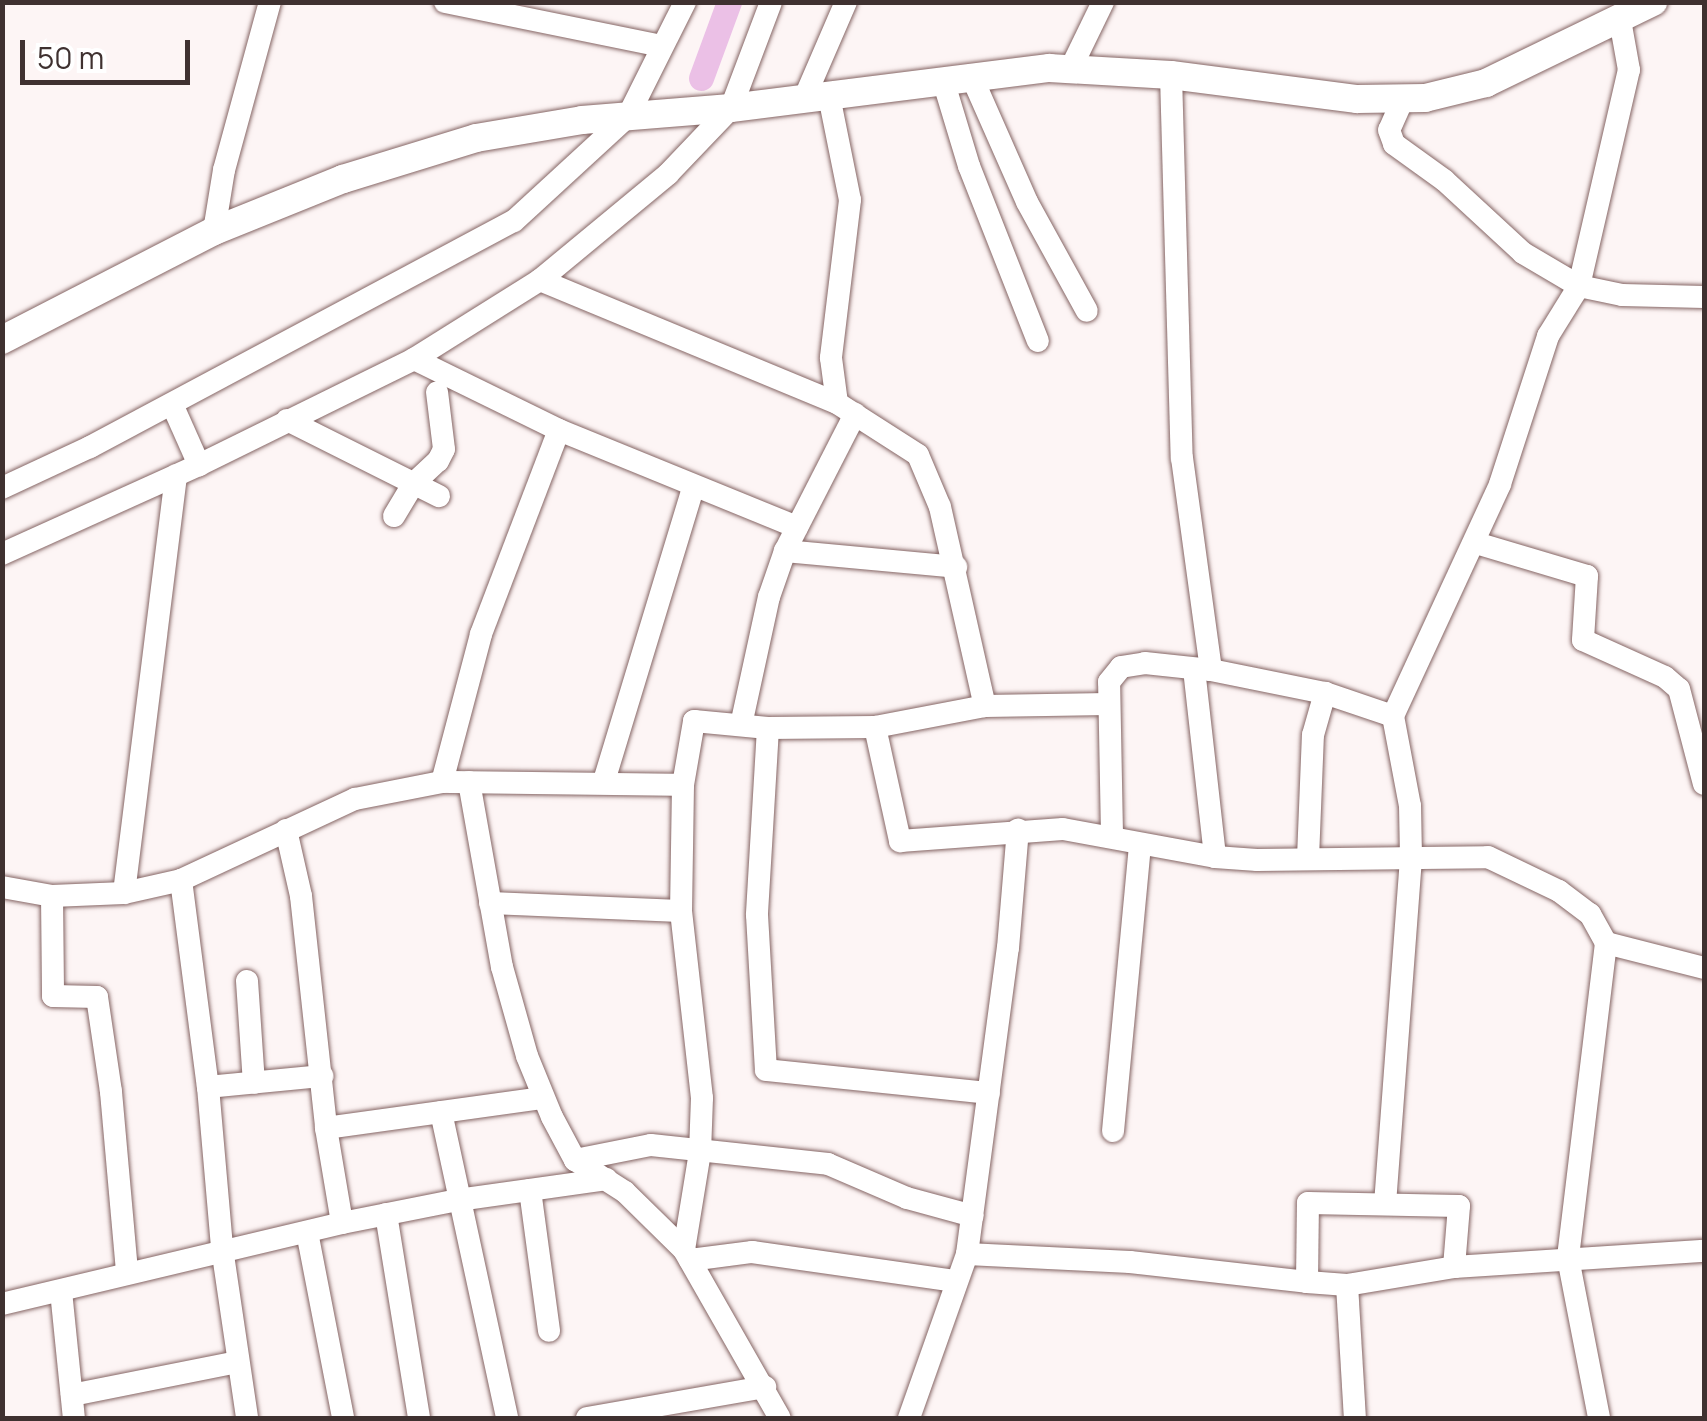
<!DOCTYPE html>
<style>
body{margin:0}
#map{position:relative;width:1707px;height:1421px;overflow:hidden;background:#fdf5f5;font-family:Manrope,sans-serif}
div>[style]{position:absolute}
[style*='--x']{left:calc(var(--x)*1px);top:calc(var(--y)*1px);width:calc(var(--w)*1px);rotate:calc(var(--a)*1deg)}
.canal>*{height:25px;margin:-12.5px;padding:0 12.5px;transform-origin:12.5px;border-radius:12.5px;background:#ebc0e6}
.roads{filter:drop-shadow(0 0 2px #856564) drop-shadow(0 0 2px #856564)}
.minor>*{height:22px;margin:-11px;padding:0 11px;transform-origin:11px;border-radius:11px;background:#fff}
.major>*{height:28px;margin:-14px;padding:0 14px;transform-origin:14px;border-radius:14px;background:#fff}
span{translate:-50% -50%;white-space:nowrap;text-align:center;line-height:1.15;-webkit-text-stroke:9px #fff;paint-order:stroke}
.frame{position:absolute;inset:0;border:5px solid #3f3130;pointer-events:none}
.scale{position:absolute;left:20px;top:40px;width:170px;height:45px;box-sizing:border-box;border:5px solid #3f3130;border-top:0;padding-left:12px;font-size:30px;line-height:35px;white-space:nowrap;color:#3f3130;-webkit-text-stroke:8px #fff;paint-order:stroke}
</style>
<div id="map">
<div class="canal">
<i style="--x:701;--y:78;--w:81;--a:-69.8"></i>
</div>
<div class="roads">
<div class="minor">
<i style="--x:445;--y:2;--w:220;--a:11.5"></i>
<i style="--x:1071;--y:68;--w:73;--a:-64.1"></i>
<i style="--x:971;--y:75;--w:139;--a:66.2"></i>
<i style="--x:1027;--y:202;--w:124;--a:61.2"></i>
<i style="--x:1171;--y:75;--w:383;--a:88.4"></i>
<i style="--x:1182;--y:458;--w:214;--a:82.2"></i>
<i style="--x:943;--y:80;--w:90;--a:73.2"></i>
<i style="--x:969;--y:166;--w:188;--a:68.5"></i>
<i style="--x:829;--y:96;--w:106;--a:78.6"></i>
<i style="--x:850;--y:200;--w:159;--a:96.9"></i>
<i style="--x:831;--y:358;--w:45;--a:82.4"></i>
<i style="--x:804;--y:99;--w:106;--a:-66.6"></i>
<i style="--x:1403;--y:99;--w:34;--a:114"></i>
<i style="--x:1389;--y:130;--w:15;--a:70"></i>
<i style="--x:1394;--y:144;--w:62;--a:35.8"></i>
<i style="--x:1444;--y:180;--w:108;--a:42.7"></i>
<i style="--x:1523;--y:253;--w:65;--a:30.5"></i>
<i style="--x:1579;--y:286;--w:44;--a:11.8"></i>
<i style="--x:1622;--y:295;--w:82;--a:1.4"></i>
<i style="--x:214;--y:231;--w:62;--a:-80.7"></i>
<i style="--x:224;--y:170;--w:174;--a:-74.7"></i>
<i style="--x:540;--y:280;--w:321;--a:22.5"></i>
<i style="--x:837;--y:403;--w:96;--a:32.7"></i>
<i style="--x:918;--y:455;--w:56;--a:67.1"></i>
<i style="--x:940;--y:507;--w:204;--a:77.3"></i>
<i style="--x:414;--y:359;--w:161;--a:26.1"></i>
<i style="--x:559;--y:430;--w:257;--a:22.2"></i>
<i style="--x:172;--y:404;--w:67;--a:66.1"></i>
<i style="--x:287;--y:420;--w:170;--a:26.6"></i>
<i style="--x:2;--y:488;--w:97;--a:-25"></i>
<i style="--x:90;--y:447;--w:480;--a:-28.1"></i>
<i style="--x:514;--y:221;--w:155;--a:-42.6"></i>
<i style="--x:628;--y:116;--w:127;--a:-63.4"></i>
<i style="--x:394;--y:516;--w:37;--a:-59"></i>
<i style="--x:413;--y:484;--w:34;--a:-43"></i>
<i style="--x:438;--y:461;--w:13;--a:-63"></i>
<i style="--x:444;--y:449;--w:57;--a:-97"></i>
<i style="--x:1476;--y:543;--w:116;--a:16.6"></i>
<i style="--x:1587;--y:576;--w:64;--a:93.6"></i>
<i style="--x:1583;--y:640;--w:90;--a:24.3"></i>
<i style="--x:1665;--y:677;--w:18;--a:41"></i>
<i style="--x:1679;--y:689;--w:98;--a:75.3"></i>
<i style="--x:785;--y:551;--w:172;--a:5.3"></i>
<i style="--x:2;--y:554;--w:216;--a:-24.3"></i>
<i style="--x:199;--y:465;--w:240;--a:-26.2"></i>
<i style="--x:414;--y:359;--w:149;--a:-32.1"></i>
<i style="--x:540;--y:280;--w:166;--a:-39.6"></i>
<i style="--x:668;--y:174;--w:91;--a:-46.3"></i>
<i style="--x:731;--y:108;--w:113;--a:-69.3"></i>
<i style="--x:1194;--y:669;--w:189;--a:83.6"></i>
<i style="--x:741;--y:725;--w:131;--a:-77.7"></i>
<i style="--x:769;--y:597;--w:49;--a:-70.8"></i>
<i style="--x:785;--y:551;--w:154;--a:-62.9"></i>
<i style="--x:875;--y:727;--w:117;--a:77.6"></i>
<i style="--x:900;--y:841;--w:163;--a:-4.2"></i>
<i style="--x:1063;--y:829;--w:155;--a:10.4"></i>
<i style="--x:1215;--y:857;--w:42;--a:4.1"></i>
<i style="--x:1257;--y:860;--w:231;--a:-0.7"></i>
<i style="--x:1488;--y:857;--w:79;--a:25.6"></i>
<i style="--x:1559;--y:891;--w:39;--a:37"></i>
<i style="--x:1590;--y:914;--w:33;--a:61"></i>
<i style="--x:1606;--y:943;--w:317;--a:96.9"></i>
<i style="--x:1568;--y:1258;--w:163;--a:79"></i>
<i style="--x:768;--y:728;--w:187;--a:93.4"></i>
<i style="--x:757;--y:915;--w:155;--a:86.7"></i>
<i style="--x:766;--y:1070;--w:224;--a:5.9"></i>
<i style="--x:604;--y:781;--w:306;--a:-73.1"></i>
<i style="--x:442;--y:782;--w:153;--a:-75.2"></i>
<i style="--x:481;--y:634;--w:218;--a:-69.1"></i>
<i style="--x:469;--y:782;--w:188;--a:79.9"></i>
<i style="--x:502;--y:967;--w:92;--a:74.3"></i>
<i style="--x:527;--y:1056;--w:66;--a:67.7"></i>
<i style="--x:552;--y:1117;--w:49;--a:61.9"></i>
<i style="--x:575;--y:1160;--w:59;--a:32.6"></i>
<i style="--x:625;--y:1192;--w:83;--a:44.5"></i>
<i style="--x:684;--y:1250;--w:193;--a:60.3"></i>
<i style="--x:683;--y:785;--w:65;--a:-80.2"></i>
<i style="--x:694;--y:721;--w:74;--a:5.4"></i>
<i style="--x:768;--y:728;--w:107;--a:-0.5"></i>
<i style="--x:875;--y:727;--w:112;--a:-10.8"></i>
<i style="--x:985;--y:706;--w:123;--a:-0.9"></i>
<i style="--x:286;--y:830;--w:68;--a:77.2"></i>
<i style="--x:301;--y:896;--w:233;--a:83.8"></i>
<i style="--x:326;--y:1128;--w:96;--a:80.4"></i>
<i style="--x:1112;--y:834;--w:152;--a:-91.1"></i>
<i style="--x:1109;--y:682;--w:19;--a:-51"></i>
<i style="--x:1121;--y:667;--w:24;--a:-9"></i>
<i style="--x:1145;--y:663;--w:66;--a:6.1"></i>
<i style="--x:1211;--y:670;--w:116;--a:11.4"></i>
<i style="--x:1325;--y:693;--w:72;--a:18.7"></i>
<i style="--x:1308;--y:858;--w:123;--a:-87.7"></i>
<i style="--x:1313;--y:735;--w:44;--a:-74.1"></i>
<i style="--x:181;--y:880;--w:209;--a:82.6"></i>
<i style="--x:208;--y:1087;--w:162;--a:85"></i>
<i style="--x:222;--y:1248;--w:172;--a:81.6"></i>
<i style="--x:2;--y:887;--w:51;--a:10.2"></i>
<i style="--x:52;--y:896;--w:72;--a:-2.4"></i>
<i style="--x:124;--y:893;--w:58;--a:-12.8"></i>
<i style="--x:181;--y:880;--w:192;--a:-25"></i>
<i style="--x:355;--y:799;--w:89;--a:-11.1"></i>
<i style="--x:442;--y:782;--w:241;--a:0.7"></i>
<i style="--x:683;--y:785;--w:126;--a:90.9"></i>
<i style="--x:681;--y:911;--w:188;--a:83.6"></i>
<i style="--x:702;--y:1098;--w:54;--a:92.1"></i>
<i style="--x:700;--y:1152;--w:99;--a:99.3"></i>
<i style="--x:124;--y:893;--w:421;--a:-82.9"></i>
<i style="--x:52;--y:896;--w:100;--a:89.4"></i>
<i style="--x:53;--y:996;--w:44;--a:1.3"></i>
<i style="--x:97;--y:997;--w:96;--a:81.6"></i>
<i style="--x:111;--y:1092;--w:182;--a:84.9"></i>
<i style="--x:490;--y:903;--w:191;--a:2.4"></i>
<i style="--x:1606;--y:943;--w:101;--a:14.3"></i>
<i style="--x:247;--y:981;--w:102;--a:86.1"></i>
<i style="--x:208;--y:1087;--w:115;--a:-5.5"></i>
<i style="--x:441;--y:1112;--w:313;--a:77.8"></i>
<i style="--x:326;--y:1128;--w:219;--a:-7.9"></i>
<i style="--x:1113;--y:1131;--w:288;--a:-84.6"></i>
<i style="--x:575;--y:1160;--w:77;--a:-11.2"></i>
<i style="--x:651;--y:1145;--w:178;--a:6.1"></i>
<i style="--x:828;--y:1164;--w:86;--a:23.3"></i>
<i style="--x:907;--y:1198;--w:68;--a:15.3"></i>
<i style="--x:530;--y:1190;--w:142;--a:82.3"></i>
<i style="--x:1385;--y:1204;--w:348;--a:-85.7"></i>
<i style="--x:1411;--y:857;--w:51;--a:-91.1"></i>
<i style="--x:1410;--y:806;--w:92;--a:-100.7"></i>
<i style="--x:1393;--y:716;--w:255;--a:-65.2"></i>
<i style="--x:1500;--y:484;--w:156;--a:-72"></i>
<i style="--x:1548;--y:336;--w:59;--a:-58.2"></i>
<i style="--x:1579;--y:286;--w:222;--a:-77"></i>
<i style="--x:1629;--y:70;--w:51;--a:-100.2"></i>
<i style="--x:386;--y:1214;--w:207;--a:80.8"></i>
<i style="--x:307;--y:1232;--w:189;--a:79"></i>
<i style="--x:967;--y:1254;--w:163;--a:2.8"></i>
<i style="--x:1130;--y:1262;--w:178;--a:6.4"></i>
<i style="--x:1307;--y:1282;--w:79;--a:-89.3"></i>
<i style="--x:1308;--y:1203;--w:151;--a:1.1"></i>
<i style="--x:1459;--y:1206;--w:61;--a:94.7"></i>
<i style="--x:1454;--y:1267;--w:251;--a:-3.7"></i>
<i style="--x:690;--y:1260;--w:63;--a:-7.4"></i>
<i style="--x:752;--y:1252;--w:206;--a:8.1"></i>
<i style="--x:1307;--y:1282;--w:40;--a:4.3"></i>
<i style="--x:1347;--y:1285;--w:109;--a:-9.5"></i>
<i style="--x:1347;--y:1285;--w:133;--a:86.6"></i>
<i style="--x:61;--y:1291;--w:128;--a:84.2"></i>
<i style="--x:2;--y:1304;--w:350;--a:-13.4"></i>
<i style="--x:342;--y:1223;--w:118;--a:-11.2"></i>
<i style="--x:458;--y:1200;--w:150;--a:-8"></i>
<i style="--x:72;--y:1395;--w:168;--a:-11.3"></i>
<i style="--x:587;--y:1418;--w:181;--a:-9.9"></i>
<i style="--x:909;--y:1418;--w:174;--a:-70.5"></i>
<i style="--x:967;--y:1254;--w:309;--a:-82.4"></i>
<i style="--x:1008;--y:948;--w:119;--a:-85.2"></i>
</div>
<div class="major">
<i style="--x:2;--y:340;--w:238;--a:-27.2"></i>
<i style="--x:214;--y:231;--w:139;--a:-22"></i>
<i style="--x:343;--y:179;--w:139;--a:-17.1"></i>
<i style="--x:476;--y:138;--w:108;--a:-9.6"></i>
<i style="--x:582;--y:120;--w:149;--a:-4.6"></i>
<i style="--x:731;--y:108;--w:321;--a:-7.2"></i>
<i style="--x:1049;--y:68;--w:122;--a:3.3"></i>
<i style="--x:1171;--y:75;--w:188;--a:7.4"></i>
<i style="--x:1357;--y:99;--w:68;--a:-0.8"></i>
<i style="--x:1425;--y:98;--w:63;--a:-13.8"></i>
<i style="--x:1486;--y:83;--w:186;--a:-25.9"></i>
</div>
</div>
<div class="frame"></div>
<div class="scale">50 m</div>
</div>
